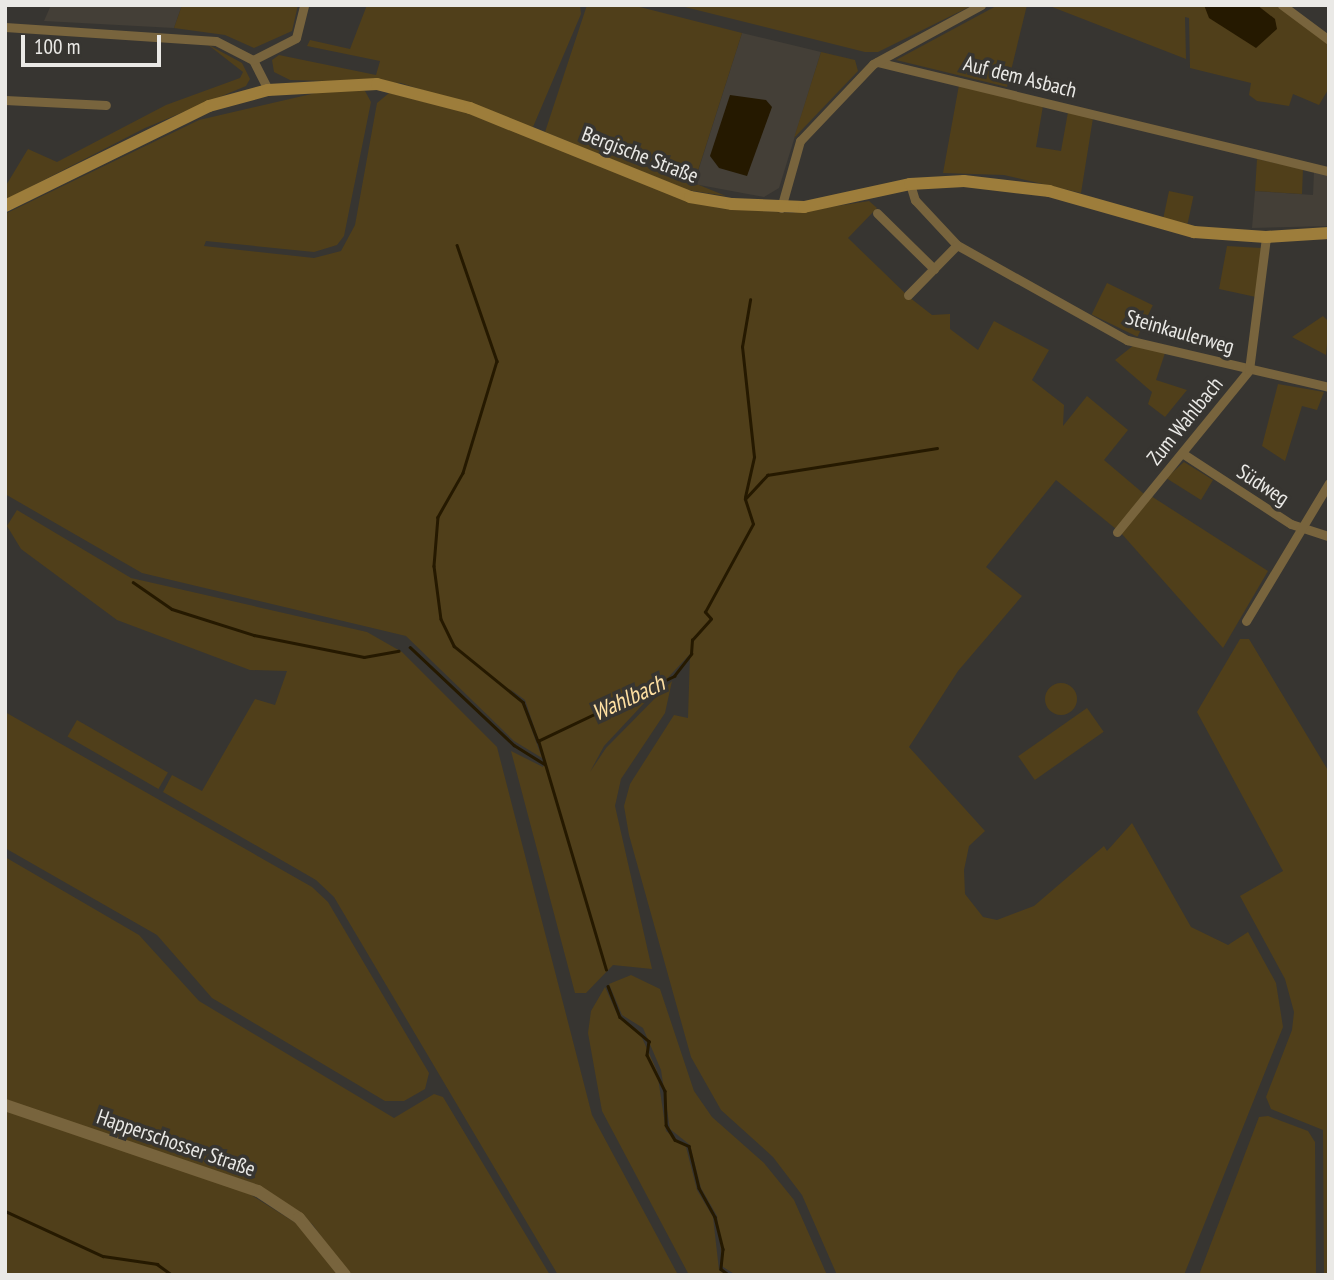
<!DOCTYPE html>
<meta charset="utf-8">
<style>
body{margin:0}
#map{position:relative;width:1334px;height:1280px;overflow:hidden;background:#373531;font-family:"PT Sans Narrow",sans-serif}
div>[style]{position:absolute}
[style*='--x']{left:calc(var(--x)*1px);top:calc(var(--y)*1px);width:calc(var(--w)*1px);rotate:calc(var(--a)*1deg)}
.built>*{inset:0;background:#443f37}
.green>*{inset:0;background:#503f1a;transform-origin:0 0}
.round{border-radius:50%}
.water>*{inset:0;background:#251900}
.stream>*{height:2.5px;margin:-1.25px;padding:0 1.25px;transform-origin:1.25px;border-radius:1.25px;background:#251900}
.minor>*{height:9px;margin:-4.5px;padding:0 4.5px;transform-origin:4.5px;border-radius:4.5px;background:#78643d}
.tertiary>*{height:12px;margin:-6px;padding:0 6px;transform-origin:6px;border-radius:6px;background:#78643d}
.secondary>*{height:12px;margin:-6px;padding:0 6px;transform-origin:6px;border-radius:6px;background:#9d7d3b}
span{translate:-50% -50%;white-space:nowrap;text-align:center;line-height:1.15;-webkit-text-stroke:7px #373531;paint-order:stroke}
.street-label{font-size:21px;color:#eae9e6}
.water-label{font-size:23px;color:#ffe0a2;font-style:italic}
.frame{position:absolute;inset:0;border:7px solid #eae9e6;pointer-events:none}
.scale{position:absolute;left:21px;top:35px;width:140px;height:32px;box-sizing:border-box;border:4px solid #eae9e6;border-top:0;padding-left:9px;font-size:21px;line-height:24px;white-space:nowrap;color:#eae9e6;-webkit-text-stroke:5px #373531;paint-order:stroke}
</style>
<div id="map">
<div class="built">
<i style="clip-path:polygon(51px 5px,182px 5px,174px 28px,44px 21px)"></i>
<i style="clip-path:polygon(742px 33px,821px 52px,779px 188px,764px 197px,694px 184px)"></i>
<i style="clip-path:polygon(1314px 171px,1329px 175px,1329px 226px,1252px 228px,1255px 191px,1313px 195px)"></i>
</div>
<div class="green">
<i style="clip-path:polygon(182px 5px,298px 5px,292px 31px,254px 48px,225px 35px,174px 28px)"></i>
<i style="clip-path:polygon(367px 5px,580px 5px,581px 14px,533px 127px,401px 83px,290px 80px,274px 72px,272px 60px,279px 55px,376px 75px,380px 61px,307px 46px,310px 40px,350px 49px)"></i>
<i style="clip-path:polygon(587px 5px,632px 5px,742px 33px,694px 183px,726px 196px,687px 190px,545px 132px)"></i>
<i style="clip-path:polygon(677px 5px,973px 5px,878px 52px,865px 52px)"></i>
<i style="clip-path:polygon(998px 5px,1027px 5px,1007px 87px,896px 60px)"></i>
<i style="clip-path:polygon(1047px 5px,1276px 5px,1329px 45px,1329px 88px,1319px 105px,1293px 94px,1289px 106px,1257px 101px,1249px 95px,1251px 83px,1190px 68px,1189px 18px,1185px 17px,1186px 59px)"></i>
<i style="clip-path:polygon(207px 44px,242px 63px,250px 79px,246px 86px,145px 128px,5px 200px,5px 187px,28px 149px,57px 162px,166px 105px,240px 78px,243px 72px)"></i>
<i style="clip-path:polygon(821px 52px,855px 60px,858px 71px,794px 138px)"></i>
<i style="clip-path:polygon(959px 85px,1043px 106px,1036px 147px,1061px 151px,1068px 112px,1093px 118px,1081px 193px,1004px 175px,943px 173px)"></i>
<i style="clip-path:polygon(333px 89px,365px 91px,371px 102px,344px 236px,337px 245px,314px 252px,206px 241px,204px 246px,314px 258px,341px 251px,355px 225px,377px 103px,389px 93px,465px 112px,718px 208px,792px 213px,869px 201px,877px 208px,848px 238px,909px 297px,932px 315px,950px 314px,950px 329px,978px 350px,994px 321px,1049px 350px,1032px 380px,1064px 405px,1063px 426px,1087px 396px,1128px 430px,1104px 460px,1144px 494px,1116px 529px,1056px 480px,986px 567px,1022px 596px,958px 671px,909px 747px,985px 831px,969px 846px,964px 870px,965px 894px,983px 917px,997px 920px,1034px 906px,1104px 846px,1107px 851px,1132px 823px,1191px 927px,1228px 945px,1248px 932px,1276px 983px,1283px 1027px,1184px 1275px,837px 1275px,802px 1195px,773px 1157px,721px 1110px,691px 1057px,629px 835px,624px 806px,630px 784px,674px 715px,688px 718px,690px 654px,604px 746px,590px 772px,606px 748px,672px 681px,665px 713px,621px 779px,615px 806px,652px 969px,613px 965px,586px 993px,575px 993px,511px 751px,543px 767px,545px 759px,525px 700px,510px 689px,522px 703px,542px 758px,514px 741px,406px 636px,142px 573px,5px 494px,5px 214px,199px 120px)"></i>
<i style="clip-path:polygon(1257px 159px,1303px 169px,1302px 194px,1255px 191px)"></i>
<i style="left:1169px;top:191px;width:25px;height:28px;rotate:12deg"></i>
<i style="clip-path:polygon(1227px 246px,1261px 248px,1256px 297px,1219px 289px)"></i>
<i style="left:1107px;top:283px;width:51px;height:35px;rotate:26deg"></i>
<i style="clip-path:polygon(1323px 316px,1329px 322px,1326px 355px,1292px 337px)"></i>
<i style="clip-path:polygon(1134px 345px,1165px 353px,1156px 380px,1187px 390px,1165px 417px,1148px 404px,1152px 392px,1115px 360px)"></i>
<i style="clip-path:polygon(1278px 384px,1324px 392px,1317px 410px,1302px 406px,1285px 461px,1262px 446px)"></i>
<i style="clip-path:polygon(1184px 462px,1213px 480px,1201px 500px,1166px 478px)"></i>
<i style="clip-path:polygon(1151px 496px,1268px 571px,1223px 648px,1121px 533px)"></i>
<i style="clip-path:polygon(17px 510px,131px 578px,367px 632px,402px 652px,497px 747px,592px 1115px,678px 1275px,558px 1275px,334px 897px,316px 880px,163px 792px,172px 775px,202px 791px,255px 699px,275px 705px,287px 671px,250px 670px,117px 620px,21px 549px,7px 526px)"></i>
<i style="clip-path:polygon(1240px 639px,1249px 639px,1329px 772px,1329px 1275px,1324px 1275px,1323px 1130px,1271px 1109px,1266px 1097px,1292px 1030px,1294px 1012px,1285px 979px,1240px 896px,1283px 871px,1197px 712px)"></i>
<i class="round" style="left:1045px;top:683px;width:32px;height:32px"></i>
<i style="left:1087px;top:708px;width:29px;height:84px;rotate:55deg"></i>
<i style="clip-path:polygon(5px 712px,312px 887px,328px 902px,429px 1073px,425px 1089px,404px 1101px,385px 1101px,212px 998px,157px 935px,5px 848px)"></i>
<i style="left:77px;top:720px;width:105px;height:19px;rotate:30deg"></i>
<i style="clip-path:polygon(5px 857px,139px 935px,199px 1001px,394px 1118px,434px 1094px,443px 1097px,550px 1275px,350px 1275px,312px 1224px,255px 1184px,5px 1100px)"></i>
<i style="clip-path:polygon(631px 975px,660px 989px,694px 1091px,712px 1117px,764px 1163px,794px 1200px,827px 1275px,736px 1275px,723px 1267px,717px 1216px,701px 1188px,690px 1145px,670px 1129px,661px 1070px,643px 1028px,622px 1015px,609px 984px)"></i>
<i style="clip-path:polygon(605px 987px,619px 1018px,639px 1031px,657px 1071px,666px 1131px,686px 1147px,697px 1190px,713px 1217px,719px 1270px,727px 1275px,689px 1275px,602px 1111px,588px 1033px,591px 1011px)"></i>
<i style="clip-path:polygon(5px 1110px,245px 1191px,299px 1225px,339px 1275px,5px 1275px)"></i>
<i style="clip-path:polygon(1268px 1116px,1308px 1131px,1315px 1142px,1316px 1275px,1199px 1275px,1259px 1117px)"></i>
</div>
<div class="water">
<i style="clip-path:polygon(1204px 5px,1257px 5px,1275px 19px,1277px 29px,1256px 48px,1209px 18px)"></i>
<i style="clip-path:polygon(730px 95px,766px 100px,772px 107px,747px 176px,719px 168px,710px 156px)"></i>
</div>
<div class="stream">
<i style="--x:457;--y:245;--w:123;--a:71"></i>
<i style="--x:497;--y:361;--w:117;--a:106.9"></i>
<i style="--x:463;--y:473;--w:51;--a:119.6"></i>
<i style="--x:438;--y:517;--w:49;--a:94.7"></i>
<i style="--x:434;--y:566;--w:53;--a:82.5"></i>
<i style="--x:441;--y:619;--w:30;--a:64"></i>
<i style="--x:454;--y:646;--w:89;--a:39.1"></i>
<i style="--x:523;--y:702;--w:42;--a:69"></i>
<i style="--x:745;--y:497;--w:41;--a:-77.3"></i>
<i style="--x:754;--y:457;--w:111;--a:-96.2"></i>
<i style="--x:742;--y:347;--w:48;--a:-80.3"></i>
<i style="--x:133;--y:582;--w:47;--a:34.7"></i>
<i style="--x:172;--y:609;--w:86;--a:17.6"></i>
<i style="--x:254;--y:635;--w:112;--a:11.3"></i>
<i style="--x:364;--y:657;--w:35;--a:-10"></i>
<i style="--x:410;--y:647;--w:143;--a:43.3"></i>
<i style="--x:514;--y:745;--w:36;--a:32"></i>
<i style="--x:606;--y:970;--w:239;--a:-106.5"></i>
<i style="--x:538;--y:741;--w:151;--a:-25.5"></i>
<i style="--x:674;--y:676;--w:28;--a:-52"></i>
<i style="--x:691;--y:654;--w:14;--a:-86"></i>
<i style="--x:692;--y:640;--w:28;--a:-48"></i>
<i style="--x:711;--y:619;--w:9;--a:-131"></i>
<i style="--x:705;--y:612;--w:100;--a:-61.4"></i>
<i style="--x:753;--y:524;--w:26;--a:-108"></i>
<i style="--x:745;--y:499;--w:33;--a:-47"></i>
<i style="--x:767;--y:475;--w:172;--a:-9"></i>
<i style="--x:608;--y:986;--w:33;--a:69"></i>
<i style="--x:620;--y:1017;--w:38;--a:40"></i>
<i style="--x:649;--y:1041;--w:14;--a:98"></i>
<i style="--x:647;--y:1055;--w:40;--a:63.4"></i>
<i style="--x:665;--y:1091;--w:34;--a:88"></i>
<i style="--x:666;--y:1125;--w:17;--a:59"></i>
<i style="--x:675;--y:1140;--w:15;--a:23"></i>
<i style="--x:689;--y:1146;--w:43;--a:76.6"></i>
<i style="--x:699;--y:1188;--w:33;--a:61"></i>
<i style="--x:715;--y:1217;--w:33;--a:76"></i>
<i style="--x:723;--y:1249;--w:20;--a:96"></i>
<i style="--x:721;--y:1269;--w:10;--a:37"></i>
<i style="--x:5;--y:1211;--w:108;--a:24.7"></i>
<i style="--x:103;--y:1256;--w:55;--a:8.4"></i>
<i style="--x:157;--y:1264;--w:19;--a:36"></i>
</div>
<div class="minor">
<i style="--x:1282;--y:5;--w:59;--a:36.7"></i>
<i style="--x:5;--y:27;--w:211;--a:3.8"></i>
<i style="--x:216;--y:41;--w:42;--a:27.2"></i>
<i style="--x:253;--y:60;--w:34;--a:63"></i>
<i style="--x:253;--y:60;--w:48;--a:-27.1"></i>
<i style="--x:296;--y:38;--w:34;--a:-76"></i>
<i style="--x:877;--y:62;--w:465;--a:13.6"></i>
<i style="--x:5;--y:100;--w:101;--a:2.8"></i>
<i style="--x:910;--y:184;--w:17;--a:73"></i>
<i style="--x:915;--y:200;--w:62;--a:47"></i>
<i style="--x:957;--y:245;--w:195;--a:29.2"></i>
<i style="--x:1127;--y:340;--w:207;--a:13.1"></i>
<i style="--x:781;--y:208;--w:70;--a:-74.2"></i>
<i style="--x:800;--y:141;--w:106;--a:-46.5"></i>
<i style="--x:873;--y:64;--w:123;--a:-28.6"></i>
<i style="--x:877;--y:213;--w:80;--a:44.5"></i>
<i style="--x:908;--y:295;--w:70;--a:-45.6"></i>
<i style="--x:1182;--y:453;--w:130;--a:33.1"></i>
<i style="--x:1291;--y:524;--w:40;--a:18"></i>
<i style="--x:1117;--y:532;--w:209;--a:-50.8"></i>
<i style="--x:1249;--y:370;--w:134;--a:-82.7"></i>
<i style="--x:1246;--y:621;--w:161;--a:-59"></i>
</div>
<div class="tertiary">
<i style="--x:5;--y:1105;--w:267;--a:18.8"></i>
<i style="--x:258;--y:1191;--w:49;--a:33.4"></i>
<i style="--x:299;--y:1218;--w:73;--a:51.1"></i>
</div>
<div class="secondary">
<i style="--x:5;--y:206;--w:227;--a:-26.1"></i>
<i style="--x:209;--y:106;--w:61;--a:-15.2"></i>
<i style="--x:268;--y:90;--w:109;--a:-3.2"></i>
<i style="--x:377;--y:84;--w:96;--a:14.5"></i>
<i style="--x:470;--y:108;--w:237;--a:22"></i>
<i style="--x:690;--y:197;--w:43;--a:9.5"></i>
<i style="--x:732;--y:204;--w:72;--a:2.4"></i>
<i style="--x:804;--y:207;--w:108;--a:-12.2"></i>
<i style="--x:910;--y:184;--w:54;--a:-3.2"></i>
<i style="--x:964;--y:181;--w:86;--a:6.7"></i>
<i style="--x:1049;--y:191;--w:151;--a:15.8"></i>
<i style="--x:1194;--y:232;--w:72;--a:4"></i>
<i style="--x:1266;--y:237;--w:63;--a:-3.6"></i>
</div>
<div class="street-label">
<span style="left:1020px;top:77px;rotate:14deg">Auf dem Asbach</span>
<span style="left:640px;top:155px;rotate:21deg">Bergische Straße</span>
<span style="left:1180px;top:332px;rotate:16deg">Steinkaulerweg</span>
<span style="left:1185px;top:421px;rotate:-51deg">Zum Wahlbach</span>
<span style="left:1263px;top:485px;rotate:33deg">Südweg</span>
<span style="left:176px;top:1143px;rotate:19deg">Happerschosser Straße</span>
</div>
<div class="water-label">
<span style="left:628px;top:698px;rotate:-25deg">Wahlbach</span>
</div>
<div class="frame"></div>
<div class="scale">100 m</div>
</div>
